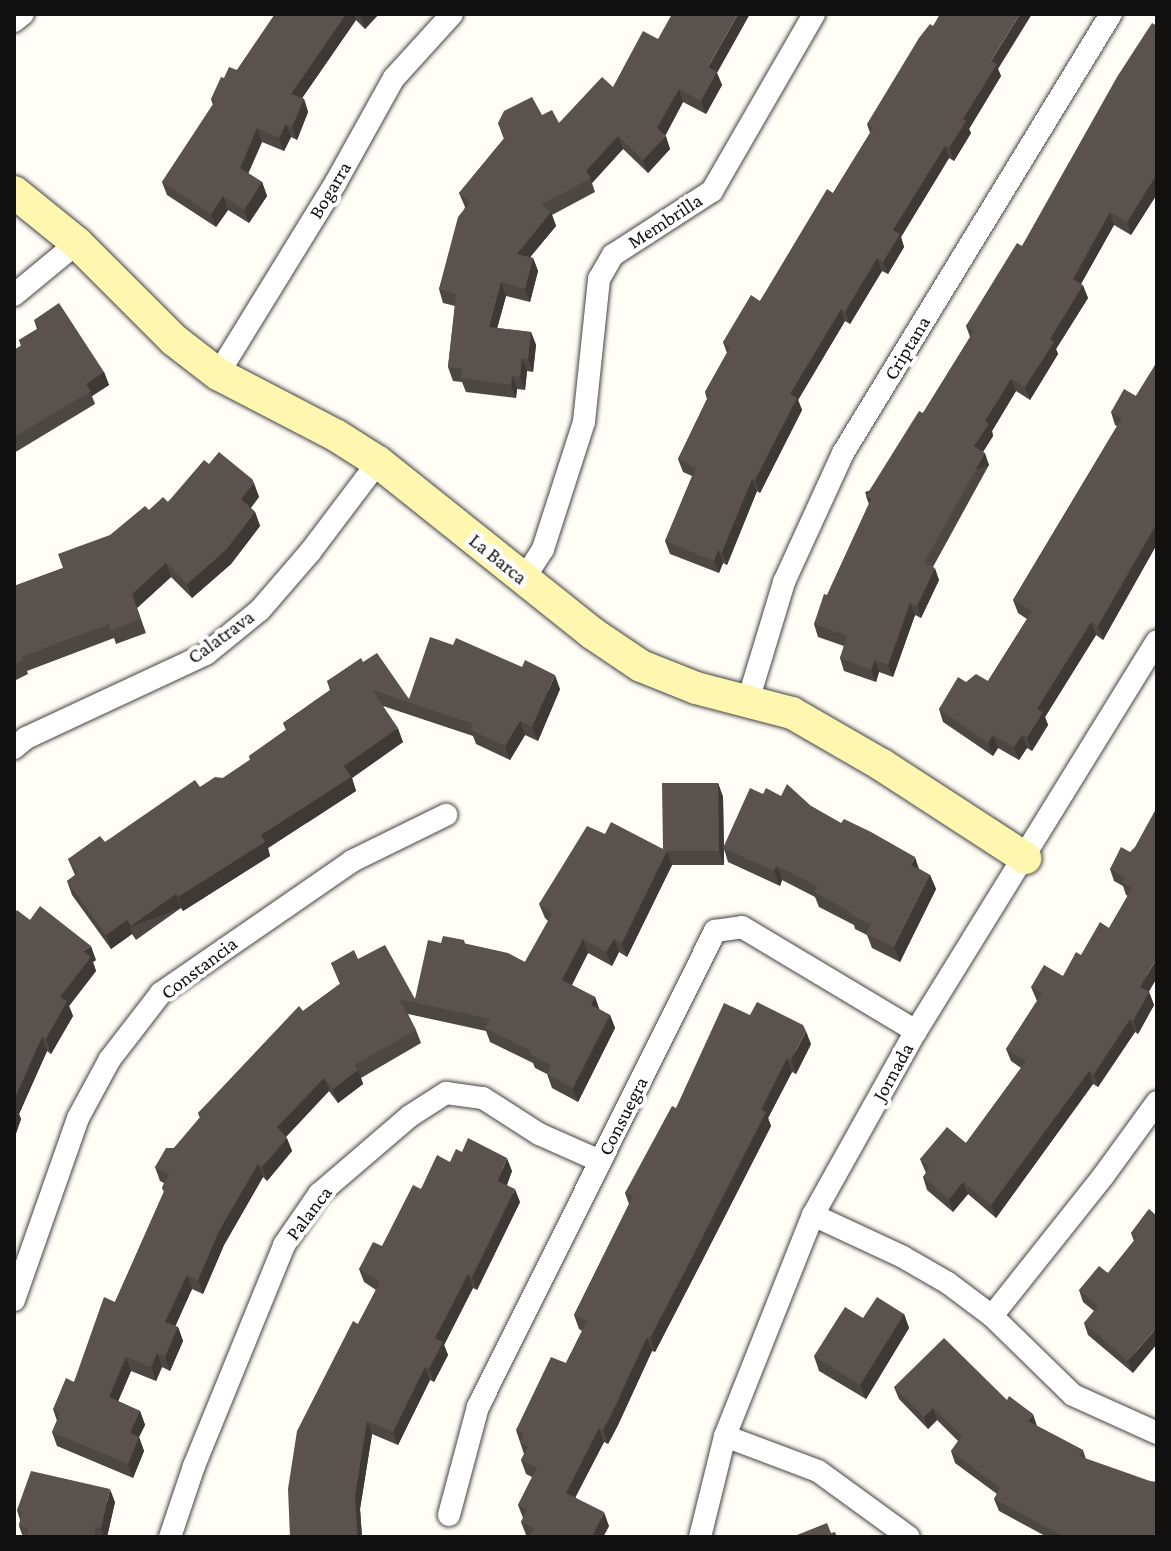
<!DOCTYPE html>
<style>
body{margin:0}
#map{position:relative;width:1171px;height:1551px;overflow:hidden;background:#fffdf5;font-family:"Crimson Pro",serif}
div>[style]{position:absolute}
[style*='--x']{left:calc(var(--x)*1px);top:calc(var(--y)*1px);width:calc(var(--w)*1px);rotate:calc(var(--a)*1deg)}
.roads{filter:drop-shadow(0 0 2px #444) drop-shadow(0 0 2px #444)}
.street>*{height:22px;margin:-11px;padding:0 11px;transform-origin:11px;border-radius:11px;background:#fff}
.secondary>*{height:32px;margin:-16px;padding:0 16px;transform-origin:16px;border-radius:16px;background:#fff6b0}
.wall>*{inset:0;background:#4d4742}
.shaded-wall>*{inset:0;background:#3f3936;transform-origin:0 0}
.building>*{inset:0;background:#5a524d}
span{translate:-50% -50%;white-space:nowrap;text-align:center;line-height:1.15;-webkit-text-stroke:8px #fff;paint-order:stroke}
.street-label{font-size:20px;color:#111}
.frame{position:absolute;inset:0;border:16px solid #111;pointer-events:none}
</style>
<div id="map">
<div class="roads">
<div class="street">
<i style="--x:14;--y:21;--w:11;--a:-38"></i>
<i style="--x:14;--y:295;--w:82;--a:-39.5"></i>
<i style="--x:218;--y:374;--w:225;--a:-58.4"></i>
<i style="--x:336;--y:182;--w:119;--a:-60.9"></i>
<i style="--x:394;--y:78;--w:86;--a:-47.8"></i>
<i style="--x:523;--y:580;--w:37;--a:-57"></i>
<i style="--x:543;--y:549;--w:133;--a:-72.1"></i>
<i style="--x:584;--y:422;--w:144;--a:-84"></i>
<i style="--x:599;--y:279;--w:28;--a:-60"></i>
<i style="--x:613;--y:255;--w:118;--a:-32.9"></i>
<i style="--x:712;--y:191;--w:204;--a:-60"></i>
<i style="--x:747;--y:704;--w:127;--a:-73.1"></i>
<i style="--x:784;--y:582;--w:142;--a:-65.4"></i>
<i style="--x:843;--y:453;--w:514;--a:-58.6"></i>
<i style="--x:14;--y:748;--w:16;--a:-40"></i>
<i style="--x:26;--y:738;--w:199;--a:-25"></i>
<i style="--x:206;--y:654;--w:70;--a:-39.2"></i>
<i style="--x:260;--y:610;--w:77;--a:-49.2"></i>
<i style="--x:310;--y:552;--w:113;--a:-52.9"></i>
<i style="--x:813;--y:1215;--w:99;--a:25"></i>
<i style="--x:903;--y:1257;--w:52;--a:30"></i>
<i style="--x:948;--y:1283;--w:55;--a:36.9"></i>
<i style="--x:992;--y:1316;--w:113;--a:44.3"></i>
<i style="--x:1073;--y:1395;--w:92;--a:24.3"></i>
<i style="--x:14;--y:1300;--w:193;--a:-70.6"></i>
<i style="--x:78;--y:1118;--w:67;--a:-61.5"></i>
<i style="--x:110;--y:1059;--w:83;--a:-52.3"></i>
<i style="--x:161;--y:993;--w:232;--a:-34.6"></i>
<i style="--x:352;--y:861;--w:105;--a:-26.1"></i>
<i style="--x:992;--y:1316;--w:180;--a:-51.5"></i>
<i style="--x:1104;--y:1175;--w:90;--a:-54"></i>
<i style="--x:725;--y:1436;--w:99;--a:20.6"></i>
<i style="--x:818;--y:1471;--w:112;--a:36"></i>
<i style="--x:449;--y:1515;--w:112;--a:-75"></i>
<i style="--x:478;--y:1407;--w:532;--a:-63.53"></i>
<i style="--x:715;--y:931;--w:27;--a:-8"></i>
<i style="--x:742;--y:927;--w:203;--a:30.9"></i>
<i style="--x:170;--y:1537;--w:75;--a:-71.3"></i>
<i style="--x:194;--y:1466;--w:239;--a:-67.8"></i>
<i style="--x:284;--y:1245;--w:62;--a:-55.5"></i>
<i style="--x:319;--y:1194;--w:120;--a:-40.6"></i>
<i style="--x:410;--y:1116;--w:43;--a:-32.6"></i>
<i style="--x:446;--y:1093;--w:37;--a:8"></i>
<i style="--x:483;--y:1098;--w:67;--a:32.7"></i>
<i style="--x:539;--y:1134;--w:67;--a:23.9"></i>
<i style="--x:700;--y:1537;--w:104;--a:-76.1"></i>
<i style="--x:725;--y:1436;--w:238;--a:-68.3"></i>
<i style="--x:813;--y:1215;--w:211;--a:-60.8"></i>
<i style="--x:916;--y:1031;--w:458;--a:-58.3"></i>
</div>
<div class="secondary">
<i style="--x:14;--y:192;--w:81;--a:39"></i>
<i style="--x:77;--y:243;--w:137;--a:45"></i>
<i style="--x:174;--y:340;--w:56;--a:37.7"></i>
<i style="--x:218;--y:374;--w:134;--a:27.5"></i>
<i style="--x:337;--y:436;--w:49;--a:32.4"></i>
<i style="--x:378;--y:462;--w:274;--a:38.6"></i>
<i style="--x:592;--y:633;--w:59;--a:34"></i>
<i style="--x:641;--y:666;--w:59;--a:21.8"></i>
<i style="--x:696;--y:688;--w:99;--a:14.6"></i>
<i style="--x:792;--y:713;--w:104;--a:30"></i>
<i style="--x:882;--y:765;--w:171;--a:33"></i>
</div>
</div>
<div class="wall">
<i style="clip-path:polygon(275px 14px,379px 14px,365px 29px,356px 20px,302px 98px,304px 99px,308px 112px,297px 140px,291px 137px,284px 151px,262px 142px,248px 173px,262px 182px,267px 196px,249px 223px,228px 210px,216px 227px,167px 195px,162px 182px,213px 105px,211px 99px,224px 78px,237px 70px)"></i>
<i style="clip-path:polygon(1157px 26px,1157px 194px,1131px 235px,1114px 225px,1081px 284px,1088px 298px,1056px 349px,1058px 354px,1030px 400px,1016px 391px,992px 431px,993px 436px,983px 452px,989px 465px,933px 567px,939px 580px,921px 618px,915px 615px,893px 677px,879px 672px,876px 682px,844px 671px,840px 658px,844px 646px,818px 637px,814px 624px,869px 504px,866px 496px,923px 413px,970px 337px,966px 326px,1022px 246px)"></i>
<i style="clip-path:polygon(998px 69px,1001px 76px,969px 129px,971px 133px,954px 161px,949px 158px,901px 237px,904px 247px,888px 274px,882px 271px,850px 324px,845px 321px,798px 400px,802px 410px,760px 493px,757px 491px,727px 565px,723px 563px,719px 573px,670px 554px,665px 541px,692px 476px,683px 472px,678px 459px,707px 399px,705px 392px,727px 353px,723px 342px,760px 301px,833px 193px,870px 133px,867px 124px)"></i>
<i style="clip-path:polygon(717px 73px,722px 85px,706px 114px,683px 102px,665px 136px,670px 149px,648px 173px,623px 149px,592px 183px,595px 192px,552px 215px,556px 226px,530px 257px,533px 258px,538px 271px,530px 302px,506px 296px,497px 328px,531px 332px,536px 345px,533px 372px,527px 371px,525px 390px,517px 389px,516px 398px,466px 392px,462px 382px,453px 381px,448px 367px,455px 306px,443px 303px,439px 289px,465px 207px,459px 193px,504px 139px,498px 123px,542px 115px,559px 123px,613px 87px)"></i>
<i style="clip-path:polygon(34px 320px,104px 372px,109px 385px,92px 396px,95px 404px,14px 453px,14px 350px,21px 346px,19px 340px,37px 329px)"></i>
<i style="clip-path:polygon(1157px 362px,1157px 544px,1103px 640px,1096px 635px,1045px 717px,1048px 725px,1032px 751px,1027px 748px,1019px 760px,998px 748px,993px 756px,943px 722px,939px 709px,966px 682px,988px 681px,1027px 619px,1018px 613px,1013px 600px,1117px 426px,1115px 425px,1111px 412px,1136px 396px)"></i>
<i style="clip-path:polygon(209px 464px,252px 479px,259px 497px,251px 508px,255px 512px,260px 526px,231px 564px,192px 598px,171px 577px,137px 608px,146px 633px,116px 644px,114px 638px,27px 671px,28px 674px,14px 681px,14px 586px,63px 568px,149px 510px,168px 502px)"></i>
<i style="clip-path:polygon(363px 662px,409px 699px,560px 689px,538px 741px,525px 735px,510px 760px,476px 744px,473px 736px,383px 706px,403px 742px,352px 778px,356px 791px,268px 848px,270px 856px,183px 911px,181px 908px,136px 940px,132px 934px,111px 949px,72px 895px,67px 881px,75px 875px,68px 859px,105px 842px,200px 787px,223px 778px,250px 760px,249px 756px,286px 730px,283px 723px,330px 690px,327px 681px)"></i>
<i style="clip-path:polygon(718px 783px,723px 797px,724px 846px,763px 794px,781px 796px,811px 806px,930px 875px,936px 889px,900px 962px,872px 948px,867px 935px,855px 929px,854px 925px,819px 907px,815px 897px,782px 880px,780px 886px,728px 862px,724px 849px,724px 865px,672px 865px,627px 957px,619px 952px,612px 966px,588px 953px,572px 985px,595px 997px,599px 1009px,610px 1015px,615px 1028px,578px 1102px,552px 1088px,547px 1074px,535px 1068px,533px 1063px,490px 1042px,486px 1031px,408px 1014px,416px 1030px,421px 1043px,361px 1078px,363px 1084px,338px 1103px,329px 1091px,286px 1137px,292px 1151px,267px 1181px,263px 1177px,224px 1245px,203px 1294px,192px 1289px,175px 1326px,178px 1327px,183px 1341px,170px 1371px,162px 1367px,156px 1381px,131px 1371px,118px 1401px,140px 1411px,145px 1425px,139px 1437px,144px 1451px,133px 1478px,57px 1446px,52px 1432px,57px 1421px,53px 1409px,74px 1382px,115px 1302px,164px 1192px,162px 1188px,164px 1183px,160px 1181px,155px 1167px,174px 1148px,200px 1118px,198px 1113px,303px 1011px,340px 984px,331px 963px,358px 959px,415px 999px,441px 943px,464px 940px,465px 944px,525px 962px,548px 921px,545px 918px,539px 904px,605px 834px,663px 849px)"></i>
<i style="clip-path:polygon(1130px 852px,1149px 992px,1154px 1005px,1138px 1034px,1135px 1032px,1098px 1087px,1093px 1084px,996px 1218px,968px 1194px,953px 1212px,927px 1190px,923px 1177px,926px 1173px,920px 1159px,966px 1143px,1021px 1068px,1011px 1061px,1006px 1049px,1037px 1001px,1031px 987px,1063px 976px,1081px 955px,1109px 928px,1128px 896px,1126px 895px,1123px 886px,1114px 881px,1110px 869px)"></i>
<i style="clip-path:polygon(14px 914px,30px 920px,96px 960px,93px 962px,96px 971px,69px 1006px,73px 1016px,51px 1054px,47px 1051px,19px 1114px,21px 1119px,14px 1139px)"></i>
<i style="clip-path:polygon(811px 1044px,796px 1074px,792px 1072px,768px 1118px,771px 1126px,701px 1263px,655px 1352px,652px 1351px,618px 1425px,608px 1444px,604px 1442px,575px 1497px,609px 1526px,603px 1537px,529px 1537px,526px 1535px,521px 1522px,523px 1518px,518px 1505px,532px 1477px,526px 1474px,521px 1460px,524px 1454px,516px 1430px,566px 1363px,582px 1331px,579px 1329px,574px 1315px,629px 1204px,625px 1193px,676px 1108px)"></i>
<i style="clip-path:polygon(450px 1162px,512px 1171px,507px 1185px,520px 1202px,477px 1290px,473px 1288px,444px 1345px,448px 1355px,434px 1382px,430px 1380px,398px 1445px,372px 1434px,360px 1509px,362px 1537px,290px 1537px,358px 1324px,376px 1290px,364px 1282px,359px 1269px,382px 1246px,421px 1189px)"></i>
<i style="clip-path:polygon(1149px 1209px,1133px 1373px,1088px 1335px,1084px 1323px,1094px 1311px,1083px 1302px,1079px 1290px,1108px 1273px,1134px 1241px,1131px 1233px)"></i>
<i style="clip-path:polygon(904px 1314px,909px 1328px,866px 1399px,819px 1371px,814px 1356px,863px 1318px)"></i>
<i style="clip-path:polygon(894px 1387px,1007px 1400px,1037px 1426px,1083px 1450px,1086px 1459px,1157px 1537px,1047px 1537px,999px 1511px,994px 1499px,997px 1494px,955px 1463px,951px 1451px,958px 1441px,937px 1420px,928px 1429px,899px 1399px)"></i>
<i style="clip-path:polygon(115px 1502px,107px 1537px,23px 1537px,19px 1526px,20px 1520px,17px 1510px)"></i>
</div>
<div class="shaded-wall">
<i style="clip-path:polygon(346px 14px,354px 14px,356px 20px,296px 107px,291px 94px)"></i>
<i style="clip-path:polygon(361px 14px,379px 14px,365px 29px,360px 15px)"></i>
<i style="clip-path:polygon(738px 14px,750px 14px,717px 73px,722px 85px,706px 114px,701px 101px,708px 67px)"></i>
<i style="clip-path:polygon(1020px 14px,1032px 14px,998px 69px,1001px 76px,969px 129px,971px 133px,954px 161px,949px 148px,991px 61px)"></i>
<i style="clip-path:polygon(679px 89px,683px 102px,664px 138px,666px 136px,670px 149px,648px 173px,643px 160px,657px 128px)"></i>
<i style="clip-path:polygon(304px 99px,308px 112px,297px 140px,292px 127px)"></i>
<i style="clip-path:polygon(286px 124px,291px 137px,284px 151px,279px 138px)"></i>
<i style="clip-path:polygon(257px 128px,262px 142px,245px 181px,240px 168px)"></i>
<i style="clip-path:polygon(618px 136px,623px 149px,592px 183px,586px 171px)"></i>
<i style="clip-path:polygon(945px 146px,949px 158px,901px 237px,904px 247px,888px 274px,883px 262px,893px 230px)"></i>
<i style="clip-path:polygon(1157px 174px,1157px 194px,1131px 235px,1127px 222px)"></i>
<i style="clip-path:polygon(262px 182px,267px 196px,249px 223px,244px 210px)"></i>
<i style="clip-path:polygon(223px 196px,228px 210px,216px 227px,211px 214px)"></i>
<i style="clip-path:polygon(551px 212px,556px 226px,522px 267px,517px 254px)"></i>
<i style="clip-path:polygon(1110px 212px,1114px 225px,1077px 291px,1073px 279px)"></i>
<i style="clip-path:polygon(533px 258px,538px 271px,530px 302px,525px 289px)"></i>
<i style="clip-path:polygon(877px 258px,882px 271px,850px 324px,845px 312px)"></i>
<i style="clip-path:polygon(501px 282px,506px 296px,494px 340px,489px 327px)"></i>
<i style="clip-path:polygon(1083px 285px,1088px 298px,1056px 349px,1058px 354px,1030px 400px,1025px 387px,1050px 339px)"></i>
<i style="clip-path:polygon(841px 309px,845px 321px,798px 400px,802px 410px,760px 493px,755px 480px,790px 394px)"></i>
<i style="clip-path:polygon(531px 332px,536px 345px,533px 372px,528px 359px)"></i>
<i style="clip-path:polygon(522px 358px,527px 371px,525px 390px,520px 377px)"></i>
<i style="clip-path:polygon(104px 372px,109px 385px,92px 396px,86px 384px)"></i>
<i style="clip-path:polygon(512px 376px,517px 389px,516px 398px,511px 385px)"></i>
<i style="clip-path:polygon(1011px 379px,1016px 391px,992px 431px,993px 436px,979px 458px,974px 446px,985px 421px)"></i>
<i style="left:985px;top:453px;width:13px;height:126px;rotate:72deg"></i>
<i style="clip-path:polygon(752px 479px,757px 491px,727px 565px,722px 552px)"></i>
<i style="clip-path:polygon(254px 483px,259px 497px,246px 513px,241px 499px)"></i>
<i style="clip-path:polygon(255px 512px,260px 526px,231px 564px,192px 598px,187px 584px)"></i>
<i style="clip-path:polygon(1157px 523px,1157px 544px,1103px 640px,1098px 626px)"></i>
<i style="clip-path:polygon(718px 550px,723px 563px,719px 573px,714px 561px)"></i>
<i style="clip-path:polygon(166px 563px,171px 577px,137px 608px,132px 594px)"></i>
<i style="clip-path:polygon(935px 568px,939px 580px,921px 618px,917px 606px)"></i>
<i style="clip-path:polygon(910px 603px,915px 615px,893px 677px,888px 665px)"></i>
<i style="clip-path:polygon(1091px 622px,1096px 635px,1045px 717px,1048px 725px,1032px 751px,1027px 738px,1037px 709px)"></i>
<i style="clip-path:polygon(875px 660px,879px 672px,876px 682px,871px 670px)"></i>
<i style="clip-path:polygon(555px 675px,560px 689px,538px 741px,532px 727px)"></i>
<i style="clip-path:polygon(520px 721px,525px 735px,510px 760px,505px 746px)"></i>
<i style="clip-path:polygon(398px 728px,403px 742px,352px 778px,356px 791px,268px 848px,270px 856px,183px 911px,178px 897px,261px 835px,344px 766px)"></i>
<i style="clip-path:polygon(993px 735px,998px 748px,993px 756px,988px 743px)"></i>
<i style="clip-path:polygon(1022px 735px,1027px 748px,1019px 760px,1014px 747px)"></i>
<i style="clip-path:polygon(718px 783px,723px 797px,724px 865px,719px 851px)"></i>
<i style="clip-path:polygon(667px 851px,672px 865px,627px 957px,622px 943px)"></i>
<i style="clip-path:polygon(915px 857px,920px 872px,911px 865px)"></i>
<i style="clip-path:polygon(777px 866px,782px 880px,780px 886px,774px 871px)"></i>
<i style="clip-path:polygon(930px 875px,936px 889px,900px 962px,894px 947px)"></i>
<i style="left:176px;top:894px;width:15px;height:55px;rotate:70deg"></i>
<i style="clip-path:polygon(127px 920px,132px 934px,111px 949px,106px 935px)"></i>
<i style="clip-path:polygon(583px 939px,588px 953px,567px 994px,562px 980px)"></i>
<i style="clip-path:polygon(614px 939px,619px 952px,612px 966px,606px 952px)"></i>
<i style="clip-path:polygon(91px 946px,96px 960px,93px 962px,96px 971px,69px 1006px,73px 1016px,51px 1054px,46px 1039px,60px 997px,83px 951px)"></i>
<i style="clip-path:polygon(1157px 958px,1157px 978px,1144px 1000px,1140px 987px)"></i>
<i style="clip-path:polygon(1149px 992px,1154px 1005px,1138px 1034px,1133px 1021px)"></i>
<i style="clip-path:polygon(595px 997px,600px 1011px,591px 1005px)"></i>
<i style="clip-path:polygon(610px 1015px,615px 1028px,578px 1102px,573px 1088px)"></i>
<i style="clip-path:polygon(1130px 1019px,1135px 1032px,1098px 1087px,1094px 1074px)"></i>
<i style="clip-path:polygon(806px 1031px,811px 1044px,796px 1074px,791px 1060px)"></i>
<i style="clip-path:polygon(42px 1037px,47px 1051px,19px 1114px,21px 1119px,14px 1139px,14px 1100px)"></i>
<i style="clip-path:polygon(787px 1058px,792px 1072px,768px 1118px,771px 1126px,701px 1263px,655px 1352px,650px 1338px)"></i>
<i style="clip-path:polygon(358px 1070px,363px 1084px,338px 1103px,333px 1089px)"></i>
<i style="clip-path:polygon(1089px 1071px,1093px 1084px,996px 1218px,991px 1205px)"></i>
<i style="clip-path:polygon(324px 1078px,329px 1091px,282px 1141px,277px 1127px)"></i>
<i style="clip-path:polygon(287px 1138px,292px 1151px,267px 1181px,262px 1167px)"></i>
<i style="clip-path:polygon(507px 1158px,512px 1171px,503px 1194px,498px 1181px)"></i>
<i style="clip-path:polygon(258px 1164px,263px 1177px,224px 1245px,203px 1294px,198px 1280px,219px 1231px)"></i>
<i style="clip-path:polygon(963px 1182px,968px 1194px,953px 1212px,949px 1199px)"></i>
<i style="clip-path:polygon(515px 1189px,520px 1202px,477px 1290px,472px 1277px)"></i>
<i style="clip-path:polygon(468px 1274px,473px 1288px,444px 1345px,448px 1355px,434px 1382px,429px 1369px,435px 1338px)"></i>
<i style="clip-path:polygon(187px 1275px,192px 1289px,171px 1336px,165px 1322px)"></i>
<i style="clip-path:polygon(904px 1314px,909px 1328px,866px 1399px,860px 1385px)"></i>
<i style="clip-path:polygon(178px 1327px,183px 1341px,170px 1371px,165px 1357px)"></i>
<i style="clip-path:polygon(1157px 1327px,1157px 1344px,1133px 1373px,1128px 1361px)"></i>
<i style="clip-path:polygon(647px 1337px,652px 1351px,618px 1425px,608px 1444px,603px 1430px)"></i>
<i style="clip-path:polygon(157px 1353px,162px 1367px,156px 1381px,151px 1367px)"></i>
<i style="clip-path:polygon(126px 1357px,131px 1371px,114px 1411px,109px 1397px)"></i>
<i style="clip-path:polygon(425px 1367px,430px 1380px,398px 1445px,393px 1432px)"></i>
<i style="clip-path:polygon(933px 1408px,937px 1420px,928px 1429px,924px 1417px)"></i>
<i style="clip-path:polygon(140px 1411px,145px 1425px,139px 1437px,144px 1451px,133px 1478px,128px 1464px,130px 1433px)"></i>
<i style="clip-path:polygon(1033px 1414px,1037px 1426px,1028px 1421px)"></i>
<i style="clip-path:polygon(367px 1421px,372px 1434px,360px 1509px,362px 1537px,358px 1537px,355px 1496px)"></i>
<i style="clip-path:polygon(599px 1428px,604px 1442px,571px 1506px,566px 1493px)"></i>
<i style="clip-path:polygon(110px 1489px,115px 1502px,107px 1537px,104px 1537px,101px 1528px)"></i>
<i style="clip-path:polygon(604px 1512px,609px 1526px,603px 1537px,592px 1537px)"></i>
</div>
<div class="building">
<i style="clip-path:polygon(275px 14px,346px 14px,291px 94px,304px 99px,292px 127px,286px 124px,279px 138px,257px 128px,240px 168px,262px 182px,244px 210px,223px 196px,211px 214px,162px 182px,215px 101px,211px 99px,221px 77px,224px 78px,229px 67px,237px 70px)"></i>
<i style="clip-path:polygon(672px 14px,738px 14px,708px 67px,717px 72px,701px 101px,679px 89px,657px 128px,666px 136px,643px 160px,618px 136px,586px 171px,591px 178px,541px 205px,551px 212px,517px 254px,533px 258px,525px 289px,501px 282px,489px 327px,531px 332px,528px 359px,522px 358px,520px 377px,512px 376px,511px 385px,461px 378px,462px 369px,448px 367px,456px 294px,439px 289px,458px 217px,470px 202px,459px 193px,505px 137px,498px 123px,504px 111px,532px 97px,542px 115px,552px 110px,559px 123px,602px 77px,613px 87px,643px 31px,658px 39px)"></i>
<i style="clip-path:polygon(940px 14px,1020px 14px,991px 61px,997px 64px,963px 119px,966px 121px,949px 148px,945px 146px,893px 230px,900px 234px,883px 262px,877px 258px,845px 312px,841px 309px,790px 394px,797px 398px,755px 480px,752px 479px,722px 552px,718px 550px,714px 561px,665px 541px,696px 468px,678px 459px,709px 395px,705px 392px,730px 347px,723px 342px,751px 295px,760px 301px,827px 189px,833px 193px,873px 128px,867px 124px,919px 38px,930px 24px,933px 26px)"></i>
<i style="clip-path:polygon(1152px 23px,1157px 26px,1157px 174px,1127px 222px,1110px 212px,1073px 279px,1083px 285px,1050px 339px,1054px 342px,1025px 387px,1011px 379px,985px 421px,989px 424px,974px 446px,985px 453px,924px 563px,935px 568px,917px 606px,910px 603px,888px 665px,875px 660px,871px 670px,840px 658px,847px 636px,814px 624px,824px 594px,827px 595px,871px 499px,866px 496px,919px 411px,923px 413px,974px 331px,966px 326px,1017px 243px,1022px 246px,1117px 77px)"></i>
<i style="clip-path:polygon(59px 303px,104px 372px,86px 384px,91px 391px,14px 437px,14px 350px,22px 345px,19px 340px,39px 328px,34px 320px)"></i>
<i style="clip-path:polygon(1157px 362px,1157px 523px,1098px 626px,1091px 622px,1037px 709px,1043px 712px,1027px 738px,1022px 735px,1014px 747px,993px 735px,988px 743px,939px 709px,958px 677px,966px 682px,976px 674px,988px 681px,1032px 611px,1013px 600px,1122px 418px,1111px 412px,1124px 389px,1136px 396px)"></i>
<i style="clip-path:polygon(219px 452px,252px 479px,254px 483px,241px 499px,255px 512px,226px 550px,187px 584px,166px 563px,132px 594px,141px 619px,111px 630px,109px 624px,21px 657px,23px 660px,14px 664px,14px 586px,63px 568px,58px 554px,110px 535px,145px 506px,149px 510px,163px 497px,168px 502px,204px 460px,209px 464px)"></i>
<i style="clip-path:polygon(430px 637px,453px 645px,456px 638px,522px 667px,525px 660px,555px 675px,532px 727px,520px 721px,505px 746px,471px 730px,473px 724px,372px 690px,398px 728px,344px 766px,351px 777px,261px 835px,265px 842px,178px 897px,176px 894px,131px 926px,127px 920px,106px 935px,67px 881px,78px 873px,68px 859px,100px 836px,105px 842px,195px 780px,200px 787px,215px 777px,223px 778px,251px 759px,249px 756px,287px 729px,283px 723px,332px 689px,327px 681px,361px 658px,363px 662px,377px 653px,409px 699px)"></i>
<i style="clip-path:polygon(662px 783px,718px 783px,719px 851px,667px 851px,622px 943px,614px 939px,606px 952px,583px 939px,562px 980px,595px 997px,591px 1005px,610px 1015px,573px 1088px,547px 1074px,551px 1065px,530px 1054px,531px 1051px,485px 1028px,490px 1019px,399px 999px,416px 1030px,354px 1065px,358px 1070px,333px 1089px,324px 1078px,277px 1127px,287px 1138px,262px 1167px,258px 1164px,219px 1231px,198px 1280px,187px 1275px,165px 1322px,178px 1327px,165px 1357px,157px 1353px,151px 1367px,126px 1357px,109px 1397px,140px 1411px,130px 1433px,139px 1437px,128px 1464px,52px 1432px,60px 1413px,53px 1409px,66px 1378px,74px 1382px,104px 1297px,115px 1302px,165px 1189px,162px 1188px,169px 1175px,155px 1167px,166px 1148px,174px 1148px,201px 1116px,198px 1113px,299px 1006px,303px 1011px,341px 983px,331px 963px,354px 950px,358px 959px,385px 945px,415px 999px,428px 940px,441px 943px,443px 936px,464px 940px,463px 943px,508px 953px,525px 962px,552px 914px,539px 904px,587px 826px,605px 834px,611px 822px,663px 849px)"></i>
<i style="clip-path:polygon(787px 784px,811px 806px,841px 823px,844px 819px,871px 832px,915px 857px,911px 865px,930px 875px,894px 947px,866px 934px,871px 925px,850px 914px,851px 912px,814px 892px,817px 886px,777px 866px,774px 871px,723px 848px,750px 788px,763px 794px,766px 788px,781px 796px)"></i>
<i style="clip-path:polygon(1157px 807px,1157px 958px,1140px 987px,1149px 992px,1133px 1021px,1130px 1019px,1094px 1074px,1089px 1071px,991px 1205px,963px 1182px,949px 1199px,923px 1177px,930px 1168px,920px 1159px,947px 1127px,966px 1143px,1026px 1061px,1006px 1049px,1042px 993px,1031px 987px,1044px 965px,1063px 976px,1076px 952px,1081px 955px,1100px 922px,1109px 928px,1132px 888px,1122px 882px,1125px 877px,1110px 869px,1121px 847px,1130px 852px,1135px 847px)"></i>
<i style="clip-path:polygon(40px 906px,91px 946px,83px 951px,91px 957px,60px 997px,67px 1001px,46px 1039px,42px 1037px,14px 1100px,14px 914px,17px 910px,30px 920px)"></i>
<i style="clip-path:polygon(757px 1002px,803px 1025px,806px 1031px,791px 1060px,787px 1058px,761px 1109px,766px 1112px,696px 1250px,650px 1338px,647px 1337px,613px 1411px,603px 1430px,599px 1428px,566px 1493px,604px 1512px,592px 1537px,529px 1537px,534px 1528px,521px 1522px,527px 1509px,518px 1505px,537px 1468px,521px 1460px,528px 1447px,520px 1442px,524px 1434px,516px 1430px,551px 1357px,566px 1363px,587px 1321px,574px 1315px,633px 1196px,625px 1193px,672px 1106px,676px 1108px,724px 1003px,750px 1015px)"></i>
<i style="clip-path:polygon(468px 1138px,507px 1158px,498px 1181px,515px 1189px,472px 1277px,468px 1274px,435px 1338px,443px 1342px,429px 1369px,425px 1367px,393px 1432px,367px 1421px,355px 1496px,357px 1535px,290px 1537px,288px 1489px,297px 1431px,353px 1321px,358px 1324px,380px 1282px,359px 1269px,373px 1242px,382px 1246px,413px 1185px,421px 1189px,437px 1155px,450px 1162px,456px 1149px,462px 1152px)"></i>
<i style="clip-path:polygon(1149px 1209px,1157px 1216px,1157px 1327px,1128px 1361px,1084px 1323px,1098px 1306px,1079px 1290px,1099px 1266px,1108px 1273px,1136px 1238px,1131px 1233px)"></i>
<i style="clip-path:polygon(877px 1297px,904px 1314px,860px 1385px,814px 1356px,845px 1307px,863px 1318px)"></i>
<i style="clip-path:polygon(944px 1338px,1007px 1400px,1009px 1396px,1033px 1414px,1028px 1421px,1083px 1450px,1079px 1456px,1150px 1481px,1157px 1482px,1157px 1537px,1065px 1537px,994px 1499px,1000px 1488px,951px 1451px,962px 1436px,933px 1408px,924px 1417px,894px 1387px)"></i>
<i style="clip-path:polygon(31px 1471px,110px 1489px,101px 1528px,95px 1527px,95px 1537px,27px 1537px,28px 1528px,19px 1526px,22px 1512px,17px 1510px)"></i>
<i style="clip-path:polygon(827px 1523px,831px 1533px,835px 1532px,837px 1537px,792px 1537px)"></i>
</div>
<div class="street-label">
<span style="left:330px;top:190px;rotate:-59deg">Bogarra</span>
<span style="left:665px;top:221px;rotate:-33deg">Membrilla</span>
<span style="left:907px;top:348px;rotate:-59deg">Criptana</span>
<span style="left:498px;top:559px;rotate:39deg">La Barca</span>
<span style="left:221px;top:637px;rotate:-36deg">Calatrava</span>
<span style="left:199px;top:968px;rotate:-37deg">Constancia</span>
<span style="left:893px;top:1072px;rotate:-61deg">Jornada</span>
<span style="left:623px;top:1116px;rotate:-63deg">Consuegra</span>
<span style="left:309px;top:1213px;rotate:-53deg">Palanca</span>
</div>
<div class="frame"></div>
</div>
